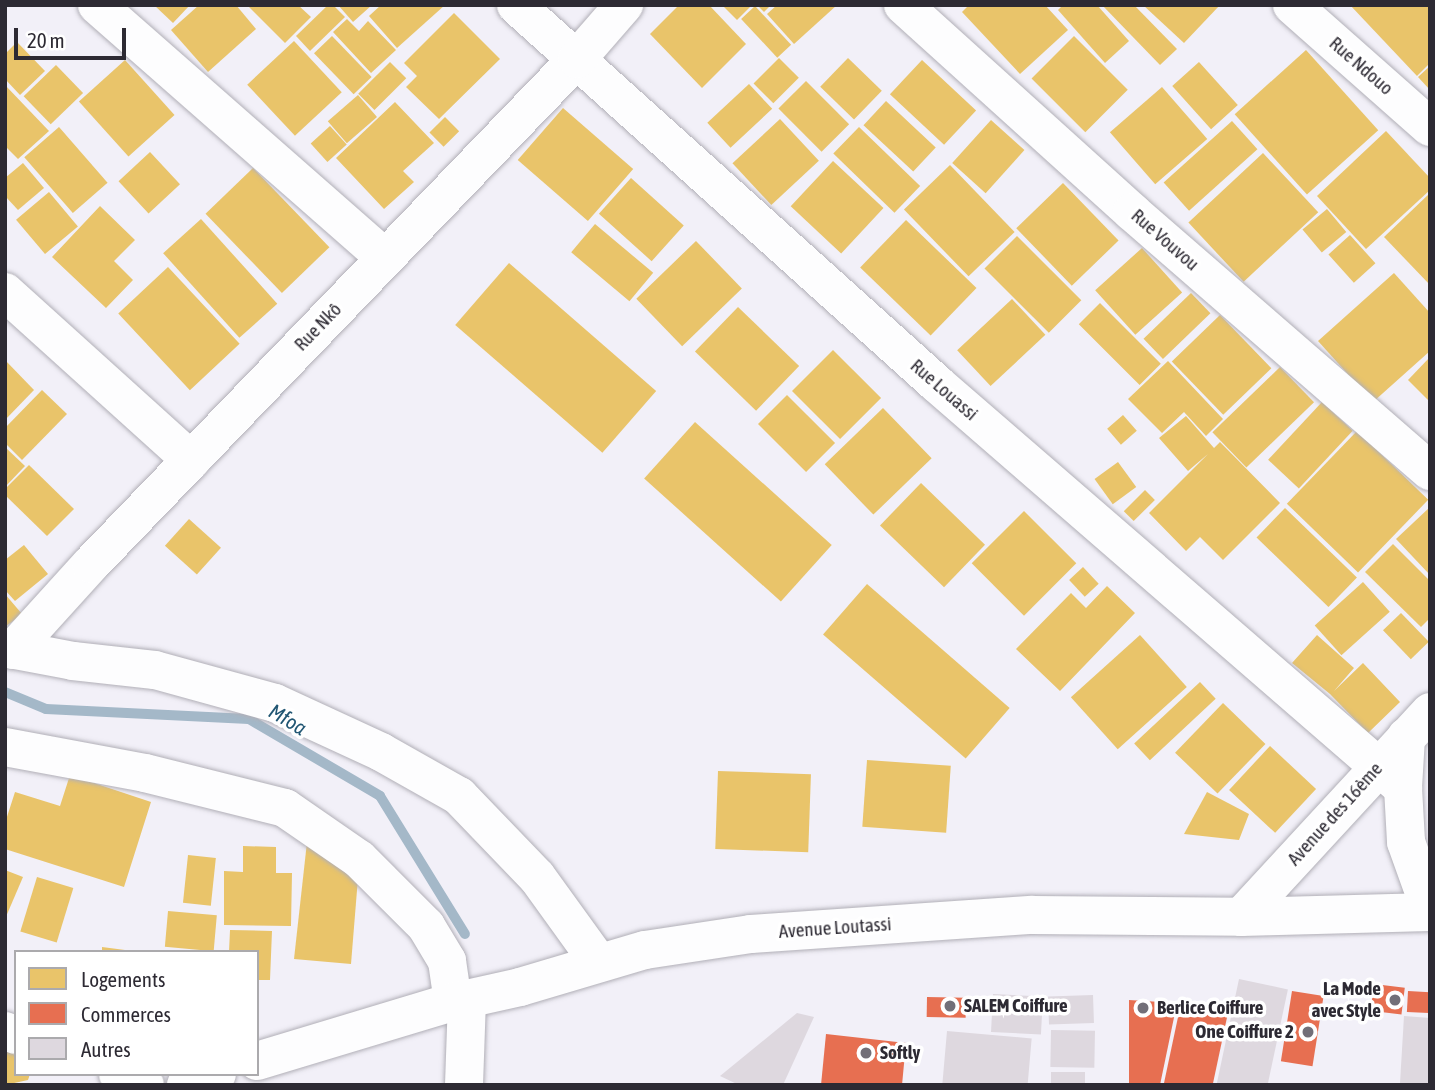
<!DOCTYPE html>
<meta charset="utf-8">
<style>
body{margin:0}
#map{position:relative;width:1435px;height:1090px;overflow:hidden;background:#f2f0f8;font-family:"Asap Condensed",sans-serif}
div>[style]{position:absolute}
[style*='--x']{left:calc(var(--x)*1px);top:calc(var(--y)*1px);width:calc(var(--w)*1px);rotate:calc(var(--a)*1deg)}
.homes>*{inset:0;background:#e9c46a;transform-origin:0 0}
.shops>*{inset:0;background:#e76f51;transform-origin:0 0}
.stream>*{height:10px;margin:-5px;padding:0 5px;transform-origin:5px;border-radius:5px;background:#a4b8c8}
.building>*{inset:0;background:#ded8df;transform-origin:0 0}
.roads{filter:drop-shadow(0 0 2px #b1afb7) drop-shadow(0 0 2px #b1afb7)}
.minor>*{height:38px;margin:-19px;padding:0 19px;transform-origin:19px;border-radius:19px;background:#fdfdfe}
.major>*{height:38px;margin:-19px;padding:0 19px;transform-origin:19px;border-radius:19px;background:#fdfdfe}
.dots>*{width:19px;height:19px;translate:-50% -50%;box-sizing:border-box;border:4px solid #fff;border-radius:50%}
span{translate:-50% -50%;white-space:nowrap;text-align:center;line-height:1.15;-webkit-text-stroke:7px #fff;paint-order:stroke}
.street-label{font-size:19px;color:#2d2a33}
.poi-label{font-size:19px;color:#2d2a33;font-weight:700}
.right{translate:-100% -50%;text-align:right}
.left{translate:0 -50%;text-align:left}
.water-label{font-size:21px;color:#215673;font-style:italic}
.frame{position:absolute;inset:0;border:7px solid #2d2a33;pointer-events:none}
.legend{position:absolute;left:14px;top:950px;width:245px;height:126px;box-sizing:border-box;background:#fff;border:2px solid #abaaad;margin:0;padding:9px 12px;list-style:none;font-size:21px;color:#2d2a33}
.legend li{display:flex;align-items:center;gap:14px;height:35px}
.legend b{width:35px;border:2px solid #abaaad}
.scale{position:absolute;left:14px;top:28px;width:112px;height:32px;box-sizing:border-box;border:4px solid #2d2a33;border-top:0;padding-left:9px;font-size:21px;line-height:24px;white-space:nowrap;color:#2d2a33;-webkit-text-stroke:5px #fff;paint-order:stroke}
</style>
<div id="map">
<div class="homes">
<i style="clip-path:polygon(154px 5px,190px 5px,173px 23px)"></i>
<i style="clip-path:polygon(199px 5px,236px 5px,256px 29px,208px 72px,171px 30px)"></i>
<i style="clip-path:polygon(247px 5px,298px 5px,311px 17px,285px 43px)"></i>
<i style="clip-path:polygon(328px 5px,333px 5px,345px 17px,310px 51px,296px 36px)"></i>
<i style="clip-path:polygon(338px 5px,372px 5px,353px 22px)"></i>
<i style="clip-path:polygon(381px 5px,445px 5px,397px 48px,369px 16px)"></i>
<i style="clip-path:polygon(679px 5px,709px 5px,746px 44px,702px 88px,650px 34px)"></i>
<i style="clip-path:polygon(722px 5px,752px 5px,737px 20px)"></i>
<i style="clip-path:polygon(757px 5px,771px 5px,764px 12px)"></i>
<i style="clip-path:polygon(777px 5px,837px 5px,794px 44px,767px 14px)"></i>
<i style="clip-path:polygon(969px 5px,1045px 5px,1068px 30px,1020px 74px,962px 12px)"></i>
<i style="clip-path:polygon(1063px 5px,1097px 5px,1129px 41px,1105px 63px,1058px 10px)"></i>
<i style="clip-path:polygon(1102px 5px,1134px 5px,1177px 49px,1160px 65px)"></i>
<i style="clip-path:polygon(1143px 5px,1220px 5px,1184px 43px)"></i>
<i style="clip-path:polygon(1350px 5px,1430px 5px,1430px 63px,1417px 76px)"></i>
<i style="left:755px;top:6px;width:53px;height:19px;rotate:47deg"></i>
<i style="clip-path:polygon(454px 13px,500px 59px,439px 119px,406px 87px,417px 76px,404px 63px)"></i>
<i style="clip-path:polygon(347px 19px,359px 31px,368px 21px,396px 50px,371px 73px,333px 32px)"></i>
<i style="left:332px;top:36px;width:57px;height:25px;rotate:46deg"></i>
<i style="left:1074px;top:36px;width:76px;height:60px;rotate:45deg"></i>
<i style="left:294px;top:41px;width:70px;height:64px;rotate:47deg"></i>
<i style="clip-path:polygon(17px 42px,45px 71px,20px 95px,5px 79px,5px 54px)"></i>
<i style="left:1306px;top:50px;width:108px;height:96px;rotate:48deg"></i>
<i style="left:779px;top:58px;width:28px;height:36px;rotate:45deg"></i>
<i style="left:848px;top:58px;width:47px;height:40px;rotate:44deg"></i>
<i style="left:125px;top:60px;width:74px;height:62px;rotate:48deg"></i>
<i style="left:922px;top:60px;width:74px;height:47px;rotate:43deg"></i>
<i style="left:390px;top:62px;width:23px;height:45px;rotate:45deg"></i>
<i style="left:1199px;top:62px;width:58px;height:36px;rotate:48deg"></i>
<i style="left:56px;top:65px;width:39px;height:45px;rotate:46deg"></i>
<i style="clip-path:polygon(1430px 66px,1430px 90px,1418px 77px)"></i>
<i style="left:806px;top:81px;width:61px;height:39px;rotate:45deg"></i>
<i style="left:749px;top:84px;width:34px;height:57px;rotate:47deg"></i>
<i style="clip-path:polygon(5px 85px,49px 131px,18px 159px,5px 146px)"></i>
<i style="left:1162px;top:87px;width:69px;height:69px;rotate:49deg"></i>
<i style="left:358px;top:95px;width:29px;height:40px;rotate:49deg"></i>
<i style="left:886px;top:101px;width:68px;height:33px;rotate:43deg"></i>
<i style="clip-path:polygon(395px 102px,434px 143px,403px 171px,414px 182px,384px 209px,336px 158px)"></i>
<i style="left:563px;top:108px;width:93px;height:69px;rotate:41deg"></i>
<i style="left:445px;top:117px;width:20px;height:22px;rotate:45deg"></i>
<i style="left:780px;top:119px;width:57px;height:65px;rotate:47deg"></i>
<i style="left:991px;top:120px;width:45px;height:58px;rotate:42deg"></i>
<i style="left:1232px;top:121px;width:38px;height:92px;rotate:48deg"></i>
<i style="left:330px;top:126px;width:25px;height:26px;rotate:48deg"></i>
<i style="left:59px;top:127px;width:74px;height:46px;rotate:49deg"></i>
<i style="left:859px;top:127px;width:85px;height:37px;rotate:44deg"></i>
<i style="clip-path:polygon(1386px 131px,1430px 178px,1430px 190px,1366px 249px,1317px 196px)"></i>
<i style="left:150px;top:152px;width:44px;height:43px;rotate:47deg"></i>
<i style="left:1263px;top:153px;width:81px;height:102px;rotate:47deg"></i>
<i style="left:833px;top:161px;width:69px;height:62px;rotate:43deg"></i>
<i style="clip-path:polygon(23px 163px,44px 188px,18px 210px,5px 196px,5px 178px)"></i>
<i style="left:950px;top:165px;width:93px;height:64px;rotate:46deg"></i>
<i style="left:253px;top:168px;width:110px;height:66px;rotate:46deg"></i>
<i style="left:631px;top:178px;width:71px;height:48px;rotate:42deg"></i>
<i style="left:1063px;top:183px;width:80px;height:65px;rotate:46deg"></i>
<i style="left:49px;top:192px;width:45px;height:43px;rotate:50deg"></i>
<i style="clip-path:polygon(1430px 193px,1430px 285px,1384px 237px)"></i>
<i style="clip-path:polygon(100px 206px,135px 240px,114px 261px,133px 280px,106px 308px,52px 257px)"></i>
<i style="left:1327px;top:209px;width:30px;height:32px;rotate:50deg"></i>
<i style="left:201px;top:219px;width:114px;height:51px;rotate:48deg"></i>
<i style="left:906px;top:220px;width:98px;height:66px;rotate:44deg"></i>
<i style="left:595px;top:224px;width:76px;height:37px;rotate:40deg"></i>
<i style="left:1350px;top:235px;width:38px;height:29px;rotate:48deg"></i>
<i style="left:1017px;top:236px;width:91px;height:46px;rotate:45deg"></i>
<i style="left:696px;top:241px;width:66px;height:83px;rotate:46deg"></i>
<i style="left:1142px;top:248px;width:60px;height:63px;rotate:48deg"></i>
<i style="left:509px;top:263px;width:195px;height:82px;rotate:41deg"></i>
<i style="left:168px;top:267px;width:105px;height:68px;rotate:47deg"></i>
<i style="clip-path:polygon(1394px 273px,1430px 313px,1430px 351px,1373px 402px,1318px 341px)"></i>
<i style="left:1191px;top:293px;width:28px;height:66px;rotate:46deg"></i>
<i style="left:1012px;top:299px;width:49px;height:75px;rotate:47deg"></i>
<i style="left:1100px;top:303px;width:86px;height:30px;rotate:45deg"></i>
<i style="left:738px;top:307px;width:85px;height:62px;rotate:44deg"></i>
<i style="left:1220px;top:315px;width:74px;height:67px;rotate:46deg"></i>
<i style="left:833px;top:350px;width:68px;height:58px;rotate:45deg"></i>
<i style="clip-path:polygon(1430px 357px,1430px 402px,1408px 380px)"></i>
<i style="clip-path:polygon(5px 360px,34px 390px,5px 420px)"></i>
<i style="clip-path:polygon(1168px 361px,1223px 419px,1206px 436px,1184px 412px,1162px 433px,1128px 399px)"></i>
<i style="left:1280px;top:367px;width:49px;height:94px;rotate:46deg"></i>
<i style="clip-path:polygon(42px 390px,67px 414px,22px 460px,5px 443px,5px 428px)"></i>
<i style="left:787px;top:395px;width:68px;height:41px;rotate:45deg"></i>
<i style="left:1322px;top:402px;width:42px;height:79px;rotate:43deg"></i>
<i style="left:883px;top:408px;width:70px;height:81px;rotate:46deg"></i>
<i style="left:1123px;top:415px;width:21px;height:21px;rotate:49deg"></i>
<i style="clip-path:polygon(1186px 416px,1214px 448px,1220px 442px,1280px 503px,1223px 560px,1200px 537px,1186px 551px,1149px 513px,1208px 454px,1188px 471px,1159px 438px)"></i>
<i style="left:695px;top:422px;width:184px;height:76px;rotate:42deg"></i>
<i style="left:1357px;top:431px;width:99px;height:101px;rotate:44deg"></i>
<i style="clip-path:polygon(5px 447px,25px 466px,5px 487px)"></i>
<i style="left:1118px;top:462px;width:31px;height:29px;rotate:54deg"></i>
<i style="clip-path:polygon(29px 465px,74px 509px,47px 536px,5px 495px,5px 489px)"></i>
<i style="left:921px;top:483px;width:89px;height:59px;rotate:44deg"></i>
<i style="left:1145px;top:490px;width:14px;height:30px;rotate:45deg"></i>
<i style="clip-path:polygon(1430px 507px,1430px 575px,1396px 539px)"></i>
<i style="left:1285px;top:508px;width:100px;height:41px;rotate:44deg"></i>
<i style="left:1024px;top:511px;width:74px;height:74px;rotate:45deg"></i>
<i style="left:189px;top:519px;width:43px;height:36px;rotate:42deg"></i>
<i style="clip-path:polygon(1393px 544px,1430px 581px,1430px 618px,1421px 627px,1365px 572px)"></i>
<i style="clip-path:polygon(24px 545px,48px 574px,15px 601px,5px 590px,5px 560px)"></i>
<i style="left:1083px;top:567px;width:23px;height:19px;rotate:47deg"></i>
<i style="left:1363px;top:582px;width:40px;height:65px;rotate:48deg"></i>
<i style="left:867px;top:584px;width:189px;height:67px;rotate:41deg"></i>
<i style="clip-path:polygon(1107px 586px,1135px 613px,1060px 691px,1016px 649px,1071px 593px,1086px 608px)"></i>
<i style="clip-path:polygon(5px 594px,22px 614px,5px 627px)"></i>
<i style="left:1401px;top:613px;width:40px;height:25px;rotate:46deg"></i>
<i style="left:1140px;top:635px;width:70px;height:93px;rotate:48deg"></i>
<i style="clip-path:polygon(1317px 635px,1354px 668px,1334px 691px,1363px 663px,1400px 702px,1368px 733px,1330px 694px,1292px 663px)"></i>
<i style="left:1200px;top:682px;width:23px;height:90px;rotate:47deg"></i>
<i style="left:1223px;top:703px;width:59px;height:69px;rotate:44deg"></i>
<i style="left:1270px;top:746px;width:63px;height:60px;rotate:43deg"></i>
<i style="left:867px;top:760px;width:84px;height:67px;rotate:4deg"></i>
<i style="left:718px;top:771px;width:93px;height:78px;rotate:2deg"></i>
<i style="clip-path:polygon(70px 775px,151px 802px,124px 887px,5px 849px,5px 823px,15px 792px,60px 806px)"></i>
<i style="clip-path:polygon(1207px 792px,1249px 814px,1239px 840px,1184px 834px)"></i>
<i style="clip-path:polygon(307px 842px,358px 878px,351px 964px,294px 959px)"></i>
<i style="clip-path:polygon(243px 846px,276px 847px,276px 873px,292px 873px,291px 926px,224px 925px,224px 871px,243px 872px)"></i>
<i style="left:188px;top:855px;width:28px;height:48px;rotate:6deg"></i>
<i style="clip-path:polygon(5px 870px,23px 877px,5px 919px)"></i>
<i style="left:37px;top:877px;width:38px;height:57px;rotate:17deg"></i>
<i style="left:168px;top:911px;width:49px;height:36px;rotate:5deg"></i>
<i style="clip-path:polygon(230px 930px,272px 931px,270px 980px,257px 980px,257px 952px,229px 952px)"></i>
<i style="clip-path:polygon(102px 947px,125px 950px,125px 952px,102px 952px)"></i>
<i style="clip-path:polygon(5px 1047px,16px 1051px,16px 1074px,30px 1074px,28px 1080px,5px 1085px)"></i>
</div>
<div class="shops">
<i style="left:1374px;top:984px;width:31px;height:27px;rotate:7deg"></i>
<i style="left:1292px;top:991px;width:32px;height:71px;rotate:9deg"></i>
<i style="left:1408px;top:991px;width:22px;height:21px;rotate:3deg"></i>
<i style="left:927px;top:997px;width:39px;height:20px;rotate:1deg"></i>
<i style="clip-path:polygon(1129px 1000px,1177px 1003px,1160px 1085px,1129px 1085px)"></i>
<i style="left:1181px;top:1003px;width:48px;height:84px;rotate:12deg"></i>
<i style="clip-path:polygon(826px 1034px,906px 1043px,902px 1085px,821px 1085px)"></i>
</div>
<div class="stream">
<i style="--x:5;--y:692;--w:44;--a:22.5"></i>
<i style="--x:46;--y:709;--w:203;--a:2.8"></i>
<i style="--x:249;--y:719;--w:152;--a:30.4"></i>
<i style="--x:380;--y:796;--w:162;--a:58.4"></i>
</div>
<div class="building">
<i style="left:1239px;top:979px;width:50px;height:108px;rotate:12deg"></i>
<i style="left:993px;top:994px;width:50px;height:38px;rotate:3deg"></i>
<i style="left:1093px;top:995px;width:28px;height:45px;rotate:88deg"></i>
<i style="clip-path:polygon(797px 1013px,814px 1017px,783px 1085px,739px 1085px,720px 1076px)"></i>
<i style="clip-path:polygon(1404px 1016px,1430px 1018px,1430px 1085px,1400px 1083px)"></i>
<i style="left:1051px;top:1030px;width:44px;height:37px;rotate:1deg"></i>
<i style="left:947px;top:1031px;width:85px;height:54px;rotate:5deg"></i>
<i style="left:1051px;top:1072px;width:34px;height:13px"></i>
</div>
<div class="roads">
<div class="minor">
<i style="--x:97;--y:5;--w:383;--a:41.3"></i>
<i style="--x:516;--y:5;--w:566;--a:41.99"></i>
<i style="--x:937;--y:384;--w:617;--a:40.92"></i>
<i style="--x:903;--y:5;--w:309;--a:42.1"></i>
<i style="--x:1132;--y:212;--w:395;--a:41"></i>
<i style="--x:1292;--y:5;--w:184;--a:41.5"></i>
<i style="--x:5;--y:292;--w:251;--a:42.1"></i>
<i style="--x:5;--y:648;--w:69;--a:10.8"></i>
<i style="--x:73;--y:661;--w:82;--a:6.3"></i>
<i style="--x:155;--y:670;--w:124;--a:15.4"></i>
<i style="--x:275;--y:703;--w:117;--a:24.8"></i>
<i style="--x:381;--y:752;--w:90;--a:29.4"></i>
<i style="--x:459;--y:796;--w:112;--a:46.1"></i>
<i style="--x:537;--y:877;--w:106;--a:54.2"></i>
<i style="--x:13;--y:650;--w:116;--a:-47.8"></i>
<i style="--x:91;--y:564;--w:701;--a:-46.1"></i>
<i style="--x:577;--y:59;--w:72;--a:-49"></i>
<i style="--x:5;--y:747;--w:142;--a:10.5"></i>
<i style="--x:145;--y:773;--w:144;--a:14"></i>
<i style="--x:285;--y:808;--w:90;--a:34.6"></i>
<i style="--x:359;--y:859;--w:95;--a:45"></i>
<i style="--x:426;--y:926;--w:41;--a:59"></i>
<i style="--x:447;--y:961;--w:41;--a:81.7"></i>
<i style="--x:5;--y:1031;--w:12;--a:20"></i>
<i style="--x:118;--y:1074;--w:29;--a:22"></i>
<i style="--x:464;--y:1085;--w:87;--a:-88"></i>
</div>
<div class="major">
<i style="--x:1406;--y:737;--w:51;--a:93.4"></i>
<i style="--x:1403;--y:788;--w:54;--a:86.8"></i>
<i style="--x:1406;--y:842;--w:71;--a:70.3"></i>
<i style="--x:1241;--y:917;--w:279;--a:-47.3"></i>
<i style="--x:257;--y:1061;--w:205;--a:-16.8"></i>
<i style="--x:453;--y:1002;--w:69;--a:-12.6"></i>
<i style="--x:520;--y:987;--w:130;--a:-16.5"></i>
<i style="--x:645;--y:950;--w:107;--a:-8.6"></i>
<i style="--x:751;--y:934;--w:282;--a:-3.9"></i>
<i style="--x:1032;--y:915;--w:209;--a:0.5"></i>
<i style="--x:1241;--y:917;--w:189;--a:-1.5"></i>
<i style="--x:186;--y:1085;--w:33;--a:-20"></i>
</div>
</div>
<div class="dots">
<i style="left:1395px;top:1000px;background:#726f78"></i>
<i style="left:950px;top:1006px;background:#726f78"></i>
<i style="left:1143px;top:1008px;background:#726f78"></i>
<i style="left:1308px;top:1032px;background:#726f78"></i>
<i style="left:866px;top:1053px;background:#726f78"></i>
</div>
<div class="street-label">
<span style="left:1361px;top:66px;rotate:41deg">Rue Ndouo</span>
<span style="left:1165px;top:240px;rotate:41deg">Rue Vouvou</span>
<span style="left:318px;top:327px;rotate:-46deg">Rue Nkô</span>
<span style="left:944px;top:390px;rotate:41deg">Rue Louassi</span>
<span style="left:1335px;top:814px;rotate:-48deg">Avenue des 16ème</span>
<span style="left:835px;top:928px;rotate:-4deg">Avenue Loutassi</span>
</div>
<div class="poi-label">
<span class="right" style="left:1381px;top:1000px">La Mode<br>avec Style</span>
<span class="left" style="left:964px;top:1006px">SALEM Coiffure</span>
<span class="left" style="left:1157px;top:1008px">Berlice Coiffure</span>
<span class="right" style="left:1294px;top:1032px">One Coiffure 2</span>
<span class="left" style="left:880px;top:1053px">Softly</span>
</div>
<div class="water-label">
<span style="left:288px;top:719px;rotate:31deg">Mfoa</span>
</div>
<div class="frame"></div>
<ul class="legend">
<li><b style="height:19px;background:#e9c46a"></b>Logements</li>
<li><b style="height:19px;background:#e76f51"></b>Commerces</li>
<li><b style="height:19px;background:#ded8df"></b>Autres</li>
</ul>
<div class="scale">20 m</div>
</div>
